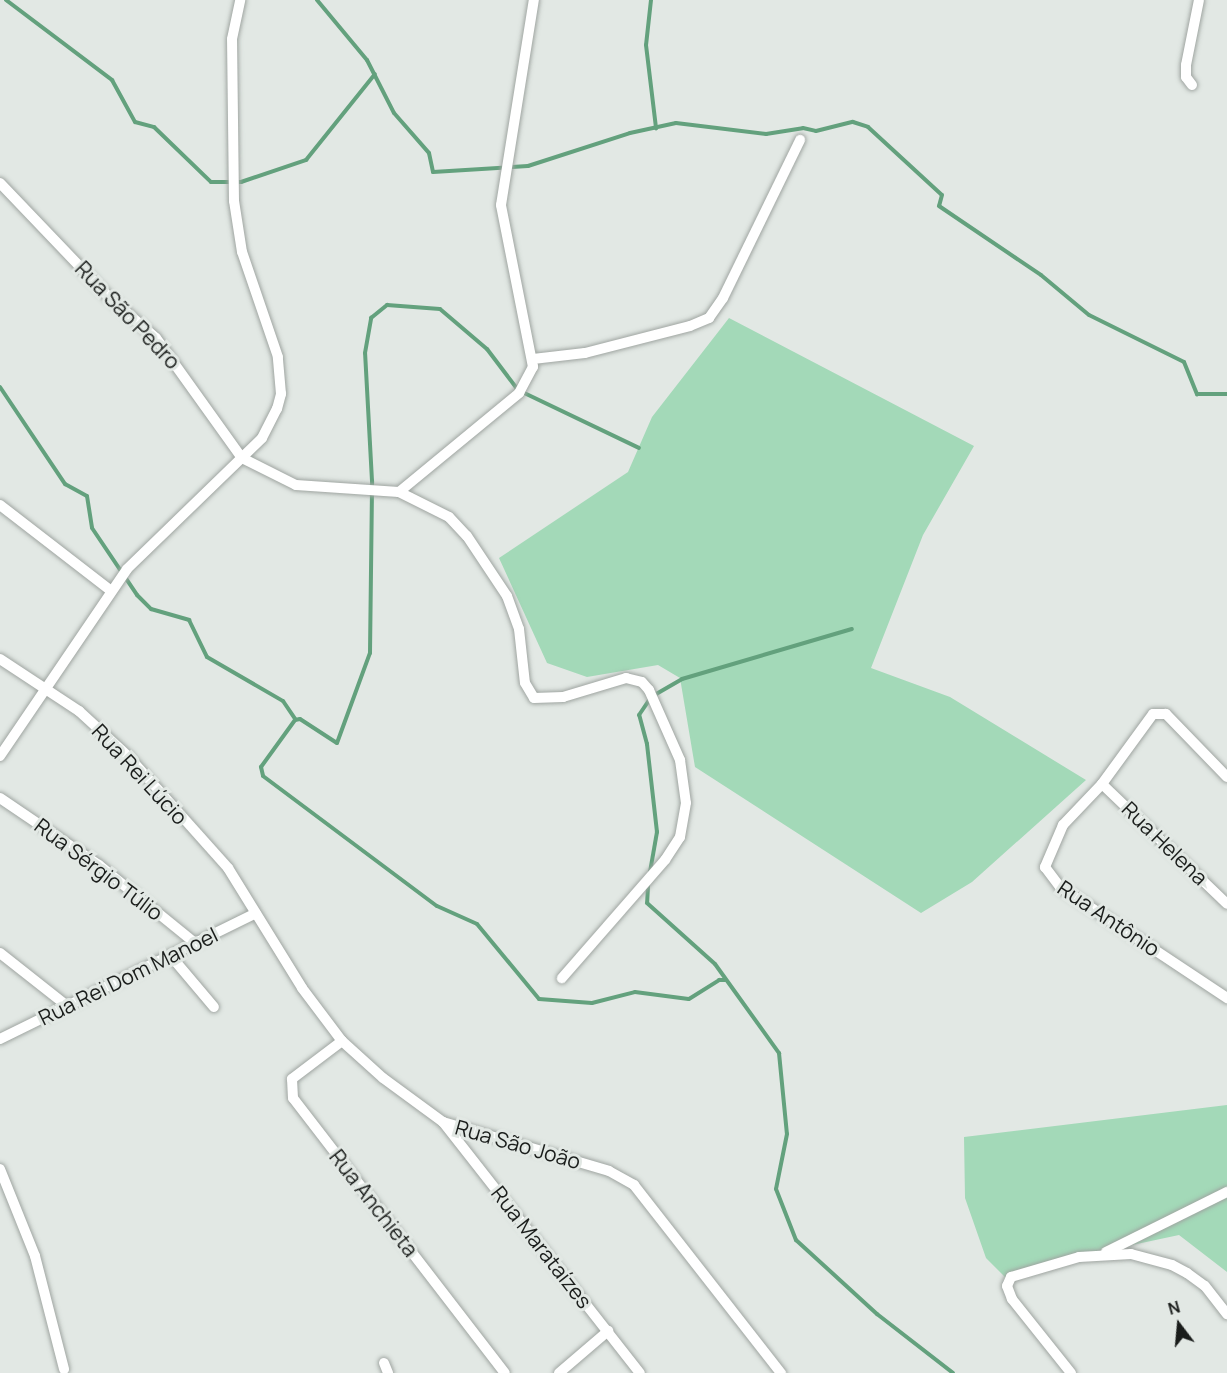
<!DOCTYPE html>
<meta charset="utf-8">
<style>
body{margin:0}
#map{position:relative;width:1227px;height:1373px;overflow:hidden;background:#e2e8e4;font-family:Manrope,sans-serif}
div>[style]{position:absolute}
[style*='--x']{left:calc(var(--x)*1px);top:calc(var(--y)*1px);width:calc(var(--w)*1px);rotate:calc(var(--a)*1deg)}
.green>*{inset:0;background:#a3d9b8}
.stream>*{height:4px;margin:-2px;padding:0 2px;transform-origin:2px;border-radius:2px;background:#63a17d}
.roads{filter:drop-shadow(0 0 2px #9fa5a1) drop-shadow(0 0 2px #9fa5a1)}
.street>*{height:10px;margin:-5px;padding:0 5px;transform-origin:5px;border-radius:5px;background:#fff}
span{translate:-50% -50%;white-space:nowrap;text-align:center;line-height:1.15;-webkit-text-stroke:6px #e2e8e4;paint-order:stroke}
.street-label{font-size:21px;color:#1a1d1b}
.north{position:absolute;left:1149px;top:1295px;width:60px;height:60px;-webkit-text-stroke:4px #e2e8e4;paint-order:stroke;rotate:344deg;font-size:16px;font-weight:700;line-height:24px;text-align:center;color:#1a1d1b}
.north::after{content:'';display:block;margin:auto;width:21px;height:27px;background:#1a1d1b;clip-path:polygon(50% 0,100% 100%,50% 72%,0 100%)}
</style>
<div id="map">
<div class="green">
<i style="clip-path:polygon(729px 318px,974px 446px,923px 535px,871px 668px,950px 697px,1086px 780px,972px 882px,921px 913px,695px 767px,680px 678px,658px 665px,587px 677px,547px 663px,499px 558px,628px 472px,652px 417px)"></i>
<i style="clip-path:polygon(1227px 1105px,1227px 1272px,1179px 1235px,1057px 1261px,1011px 1283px,986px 1258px,965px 1198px,964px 1137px)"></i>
</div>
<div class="stream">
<i style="--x:6;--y:0;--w:133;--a:37"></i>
<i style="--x:112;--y:80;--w:48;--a:61.3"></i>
<i style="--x:135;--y:122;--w:20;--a:15"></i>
<i style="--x:154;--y:127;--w:79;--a:44"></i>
<i style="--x:211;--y:182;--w:30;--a:0"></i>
<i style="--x:241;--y:182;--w:69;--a:-18.7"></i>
<i style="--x:306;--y:160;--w:110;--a:-51.3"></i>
<i style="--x:317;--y:0;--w:78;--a:50.2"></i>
<i style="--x:367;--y:60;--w:59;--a:63"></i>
<i style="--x:394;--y:113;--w:53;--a:48.8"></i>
<i style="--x:429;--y:153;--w:19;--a:78"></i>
<i style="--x:433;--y:172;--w:95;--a:-3.6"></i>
<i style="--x:528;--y:166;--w:107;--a:-17.9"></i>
<i style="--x:630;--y:133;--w:47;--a:-12.3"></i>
<i style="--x:676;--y:123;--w:91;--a:7"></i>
<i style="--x:766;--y:134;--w:37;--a:-9"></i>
<i style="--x:803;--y:128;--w:13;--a:13"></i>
<i style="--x:816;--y:131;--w:38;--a:-14"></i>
<i style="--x:853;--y:122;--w:16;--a:18"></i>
<i style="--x:868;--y:127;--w:100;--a:42.6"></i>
<i style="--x:942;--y:195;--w:11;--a:105"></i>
<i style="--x:939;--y:206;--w:123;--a:34.1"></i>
<i style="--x:1041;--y:275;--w:62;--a:39.8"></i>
<i style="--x:1089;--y:315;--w:106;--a:26.3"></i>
<i style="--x:1184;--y:362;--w:35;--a:68"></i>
<i style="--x:1197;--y:394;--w:30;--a:0"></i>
<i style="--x:651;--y:0;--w:45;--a:96.3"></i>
<i style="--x:646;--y:45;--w:84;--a:83.1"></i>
<i style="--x:0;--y:387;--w:117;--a:56.2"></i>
<i style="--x:65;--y:484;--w:25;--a:29"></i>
<i style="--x:87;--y:496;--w:32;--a:81"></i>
<i style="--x:92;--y:528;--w:81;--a:56.1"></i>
<i style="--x:137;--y:595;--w:20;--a:45"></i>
<i style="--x:151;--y:609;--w:40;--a:16"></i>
<i style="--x:189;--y:620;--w:41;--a:64.1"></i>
<i style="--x:207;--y:657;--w:88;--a:30.1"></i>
<i style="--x:283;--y:701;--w:22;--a:56"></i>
<i style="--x:295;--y:720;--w:5;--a:-11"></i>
<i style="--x:300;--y:719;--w:44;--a:33"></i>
<i style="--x:337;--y:743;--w:96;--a:-69.9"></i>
<i style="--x:370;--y:653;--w:172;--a:-89.3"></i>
<i style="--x:372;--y:481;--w:128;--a:-93.1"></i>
<i style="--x:365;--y:353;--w:36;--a:-80"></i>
<i style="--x:371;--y:318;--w:21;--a:-39"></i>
<i style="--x:387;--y:305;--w:53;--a:4.3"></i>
<i style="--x:440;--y:309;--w:62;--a:40.4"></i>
<i style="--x:487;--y:349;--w:51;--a:52.9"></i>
<i style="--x:518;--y:390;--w:134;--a:25.6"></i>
<i style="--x:295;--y:720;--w:58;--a:125.9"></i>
<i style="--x:261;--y:767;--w:9;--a:77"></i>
<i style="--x:263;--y:776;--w:217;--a:36.8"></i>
<i style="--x:437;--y:906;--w:44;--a:24.2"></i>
<i style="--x:477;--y:924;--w:97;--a:50.4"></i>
<i style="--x:539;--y:999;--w:53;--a:4.3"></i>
<i style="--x:592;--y:1003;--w:44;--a:-14.3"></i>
<i style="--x:635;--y:992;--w:54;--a:7.4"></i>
<i style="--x:689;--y:999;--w:36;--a:-32"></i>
<i style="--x:719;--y:980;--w:6;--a:0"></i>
<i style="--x:650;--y:872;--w:41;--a:-80.1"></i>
<i style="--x:657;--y:832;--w:89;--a:-96.5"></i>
<i style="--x:647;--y:744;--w:30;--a:-105"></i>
<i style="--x:639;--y:715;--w:22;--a:-56"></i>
<i style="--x:651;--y:697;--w:36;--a:-30"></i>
<i style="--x:682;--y:679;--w:177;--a:-16.4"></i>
<i style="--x:648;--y:886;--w:17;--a:93"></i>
<i style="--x:647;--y:903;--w:91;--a:41.9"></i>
<i style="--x:715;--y:964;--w:110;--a:54.3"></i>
<i style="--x:779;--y:1053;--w:81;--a:84.4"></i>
<i style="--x:787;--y:1134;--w:56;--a:101.3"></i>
<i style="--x:776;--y:1189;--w:55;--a:68.6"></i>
<i style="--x:796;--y:1240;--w:110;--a:42.4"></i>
<i style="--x:877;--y:1314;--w:96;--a:37.8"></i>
</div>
<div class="roads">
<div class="street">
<i style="--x:1192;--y:85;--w:10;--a:-127"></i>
<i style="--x:1186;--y:77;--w:12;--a:-90"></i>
<i style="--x:1186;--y:65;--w:66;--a:-78.7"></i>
<i style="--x:0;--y:183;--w:158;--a:46.3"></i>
<i style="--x:109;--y:297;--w:62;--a:41.1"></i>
<i style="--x:156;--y:338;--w:148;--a:54.4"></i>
<i style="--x:242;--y:458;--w:60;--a:26.6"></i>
<i style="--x:296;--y:485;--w:103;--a:3.9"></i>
<i style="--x:399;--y:492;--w:56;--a:26.6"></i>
<i style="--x:449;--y:517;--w:26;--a:47"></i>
<i style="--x:467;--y:536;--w:72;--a:56.3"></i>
<i style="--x:507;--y:596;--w:35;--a:70"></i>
<i style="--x:519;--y:629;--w:54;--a:83.7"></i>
<i style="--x:525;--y:683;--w:17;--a:59"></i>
<i style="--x:534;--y:698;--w:29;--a:-2"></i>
<i style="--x:563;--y:697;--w:66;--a:-16.8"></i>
<i style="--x:626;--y:678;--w:16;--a:14"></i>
<i style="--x:642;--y:682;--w:11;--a:49"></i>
<i style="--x:649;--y:690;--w:77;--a:66.1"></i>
<i style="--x:680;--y:760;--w:43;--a:82.1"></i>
<i style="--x:686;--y:803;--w:35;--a:100"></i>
<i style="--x:680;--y:837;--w:27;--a:123"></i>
<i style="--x:665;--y:860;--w:157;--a:131.1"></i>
<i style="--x:533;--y:359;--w:52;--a:-6.6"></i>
<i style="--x:585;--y:353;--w:108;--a:-14.4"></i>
<i style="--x:690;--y:326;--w:21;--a:-23"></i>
<i style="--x:709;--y:318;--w:24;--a:-55"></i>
<i style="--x:723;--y:298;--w:176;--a:-64"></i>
<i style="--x:399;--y:492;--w:156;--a:-39.5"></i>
<i style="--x:519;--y:393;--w:30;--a:-62"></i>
<i style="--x:533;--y:367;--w:165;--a:-101.2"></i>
<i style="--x:501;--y:205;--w:208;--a:-80.9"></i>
<i style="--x:0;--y:505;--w:139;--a:37.7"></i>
<i style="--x:0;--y:659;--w:95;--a:33.4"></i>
<i style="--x:79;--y:711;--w:67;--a:42.6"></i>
<i style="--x:128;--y:756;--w:150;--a:48.2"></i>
<i style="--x:228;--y:868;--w:141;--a:58.3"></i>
<i style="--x:302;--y:988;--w:66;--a:53"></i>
<i style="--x:342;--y:1041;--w:55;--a:42.1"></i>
<i style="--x:383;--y:1078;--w:74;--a:36.3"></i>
<i style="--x:443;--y:1122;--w:173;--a:16.4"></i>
<i style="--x:609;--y:1171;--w:29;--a:29"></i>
<i style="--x:634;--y:1185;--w:239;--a:52"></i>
<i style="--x:0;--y:756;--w:226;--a:-55.8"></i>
<i style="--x:127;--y:569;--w:188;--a:-44.1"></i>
<i style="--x:262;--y:438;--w:33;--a:-63"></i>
<i style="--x:277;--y:409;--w:16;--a:-75"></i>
<i style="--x:281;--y:394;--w:37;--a:-95"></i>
<i style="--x:278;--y:357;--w:111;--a:-108.9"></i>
<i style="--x:242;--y:252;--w:52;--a:-98.9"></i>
<i style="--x:234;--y:201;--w:162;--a:-90.7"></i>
<i style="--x:232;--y:39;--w:40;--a:-78"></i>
<i style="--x:1227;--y:777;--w:88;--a:-134.1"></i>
<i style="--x:1166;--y:714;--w:13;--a:180"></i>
<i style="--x:1153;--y:714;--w:87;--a:126.1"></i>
<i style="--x:1102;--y:784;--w:57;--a:133.6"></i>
<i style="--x:1063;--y:825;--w:46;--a:113.2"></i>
<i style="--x:1045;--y:867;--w:25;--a:53"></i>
<i style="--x:1060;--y:887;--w:201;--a:33.6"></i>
<i style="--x:1102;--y:784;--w:173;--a:43.8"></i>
<i style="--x:0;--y:798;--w:120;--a:34.1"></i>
<i style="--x:99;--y:865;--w:124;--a:39.1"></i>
<i style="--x:0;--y:953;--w:85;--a:38.3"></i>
<i style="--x:170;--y:955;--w:68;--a:49.8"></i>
<i style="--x:0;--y:1039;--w:285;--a:-26.2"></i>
<i style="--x:342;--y:1041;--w:63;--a:142.8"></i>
<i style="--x:292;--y:1079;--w:19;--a:87"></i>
<i style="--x:293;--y:1098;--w:347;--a:52.4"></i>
<i style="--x:443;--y:1122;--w:319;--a:51.9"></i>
<i style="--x:0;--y:1169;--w:94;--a:68.1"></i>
<i style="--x:35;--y:1256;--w:117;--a:75.6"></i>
<i style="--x:1106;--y:1252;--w:135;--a:-26.4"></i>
<i style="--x:384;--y:1363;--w:11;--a:68"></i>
<i style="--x:559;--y:1373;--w:65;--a:-40.6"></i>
<i style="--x:1071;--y:1373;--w:95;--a:-128.6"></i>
<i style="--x:1012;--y:1299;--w:14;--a:-111"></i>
<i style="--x:1007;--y:1286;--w:10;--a:-66"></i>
<i style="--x:1011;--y:1277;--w:71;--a:-16.4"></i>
<i style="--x:1079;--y:1257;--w:52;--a:-3.3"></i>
<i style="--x:1131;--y:1254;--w:42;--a:15"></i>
<i style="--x:1172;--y:1265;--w:17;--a:28"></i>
<i style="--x:1187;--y:1273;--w:22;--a:36"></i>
<i style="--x:1205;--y:1286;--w:36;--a:52"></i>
</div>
</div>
<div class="street-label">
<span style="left:128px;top:315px;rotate:46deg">Rua São Pedro</span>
<span style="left:140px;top:774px;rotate:47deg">Rua Rei Lúcio</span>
<span style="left:1165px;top:843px;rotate:44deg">Rua Helena</span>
<span style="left:99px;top:869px;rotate:37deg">Rua Sérgio Túlio</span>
<span style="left:1109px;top:918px;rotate:34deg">Rua Antônio</span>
<span style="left:128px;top:976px;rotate:-26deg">Rua Rei Dom Manoel</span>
<span style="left:518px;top:1144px;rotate:16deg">Rua São João</span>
<span style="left:374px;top:1203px;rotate:52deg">Rua Anchieta</span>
<span style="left:542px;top:1247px;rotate:52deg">Rua Marataízes</span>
</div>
<div class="north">N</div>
</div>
